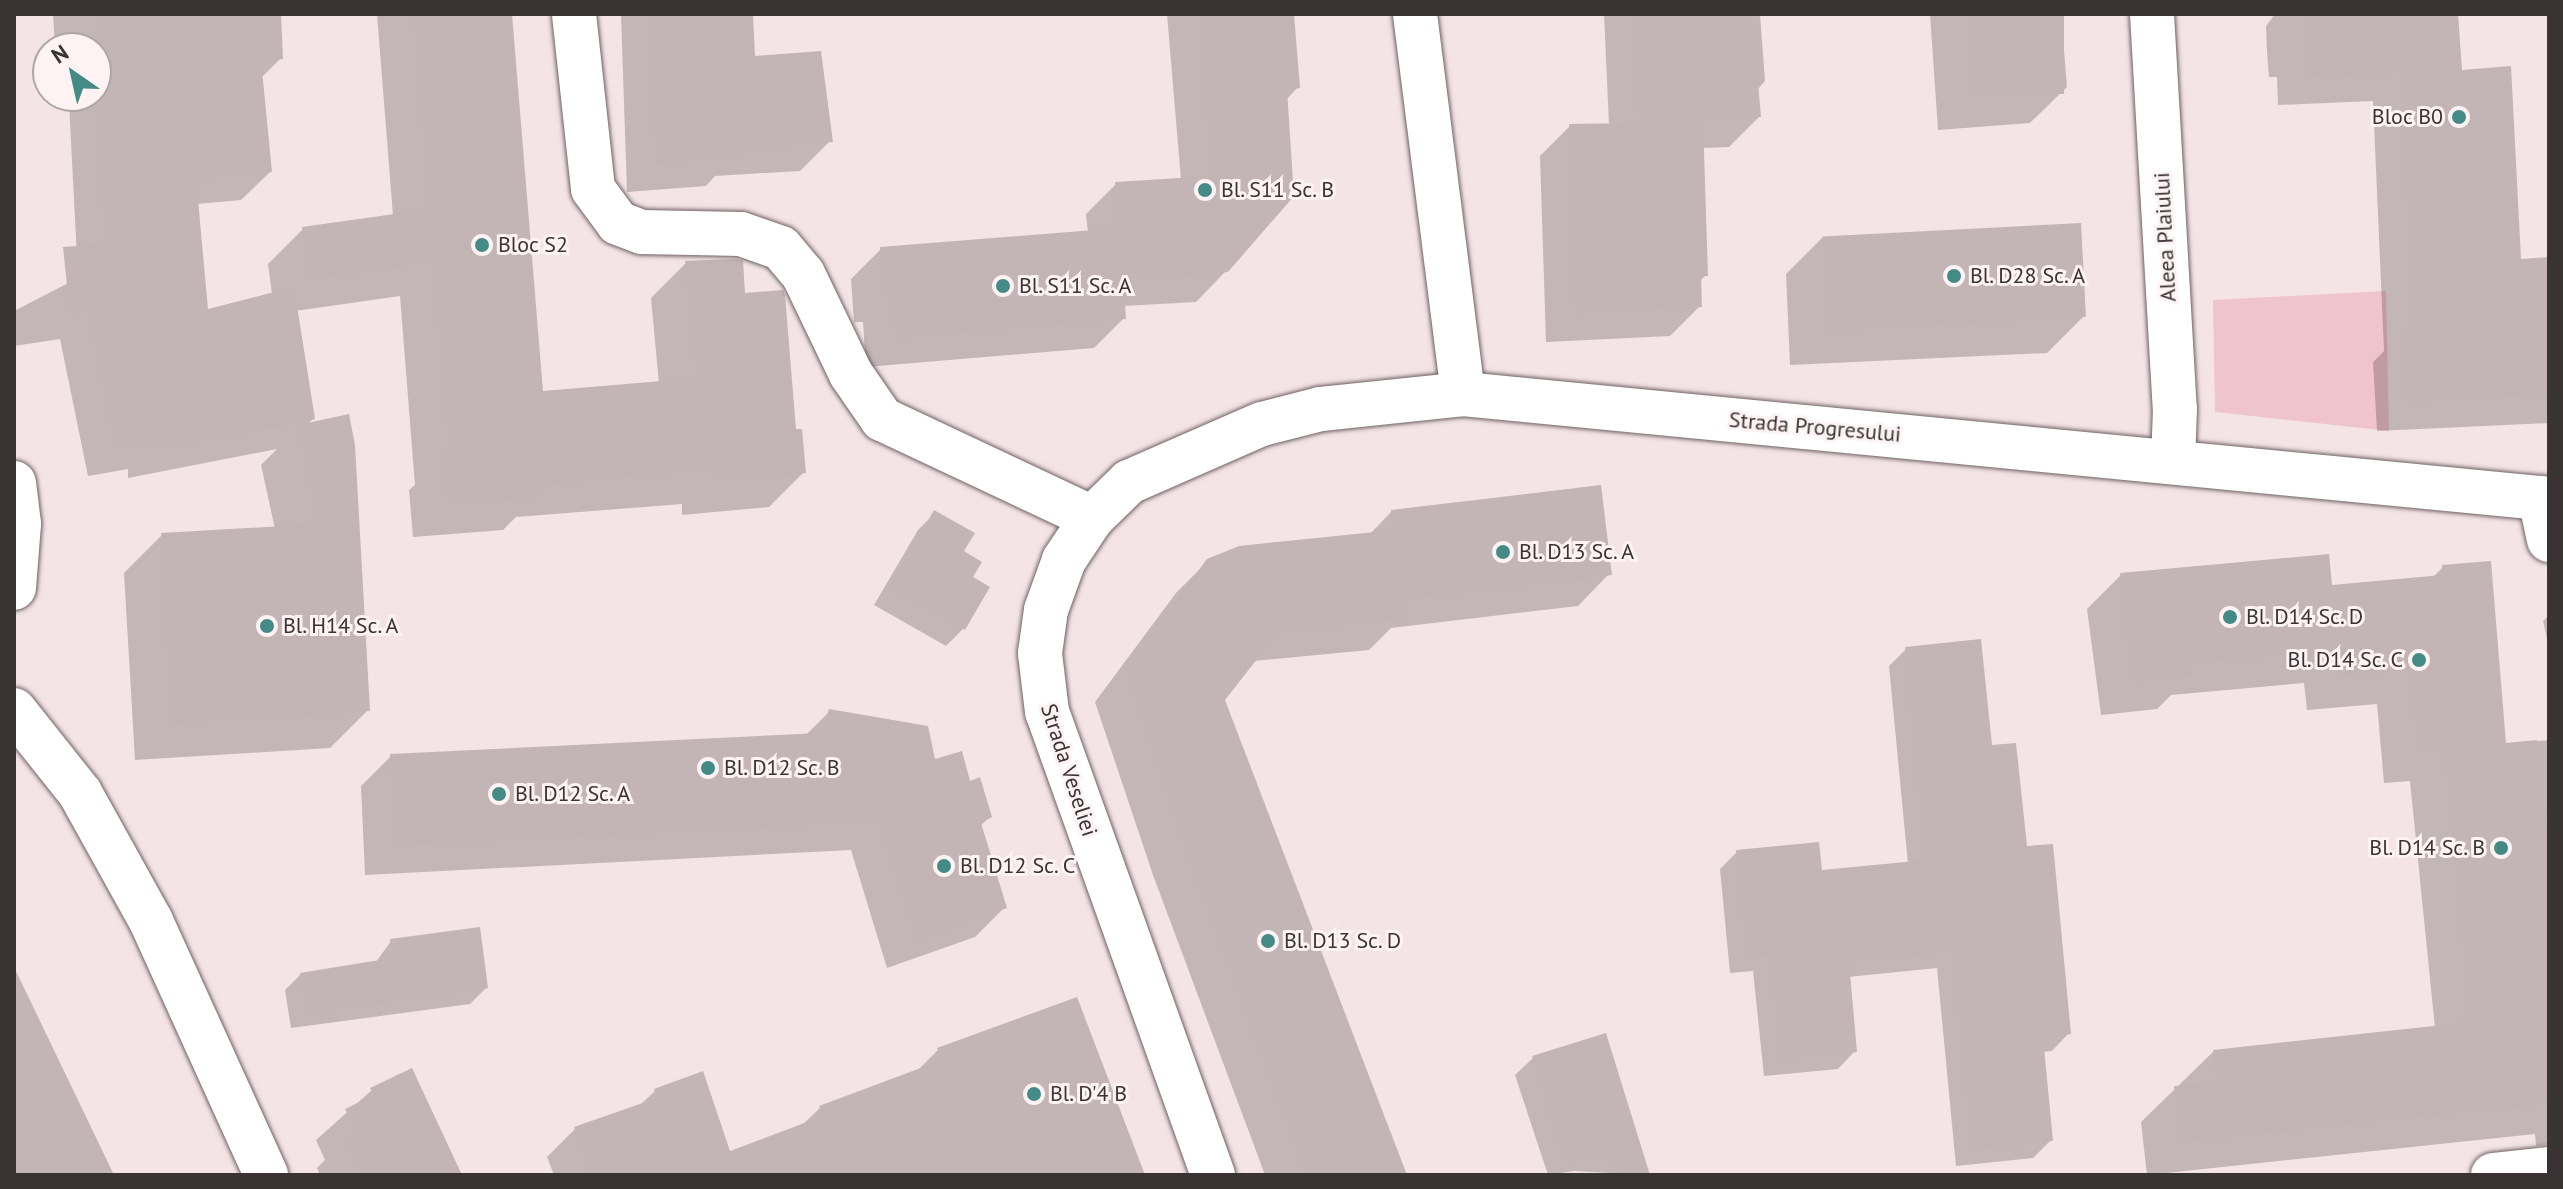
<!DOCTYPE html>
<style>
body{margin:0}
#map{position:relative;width:2563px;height:1189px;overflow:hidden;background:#f4e4e6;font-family:"PT Sans",sans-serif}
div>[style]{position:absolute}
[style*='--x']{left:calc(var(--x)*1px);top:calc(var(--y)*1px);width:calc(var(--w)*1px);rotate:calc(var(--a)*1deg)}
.green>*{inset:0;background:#f0c4cb}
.shadow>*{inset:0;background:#0003}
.building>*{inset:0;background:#c3b4b6;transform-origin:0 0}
.roads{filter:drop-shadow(0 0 2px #6f6163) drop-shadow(0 0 2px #6f6163)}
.minor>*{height:44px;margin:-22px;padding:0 22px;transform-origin:22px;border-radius:22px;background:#fff}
.dots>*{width:22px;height:22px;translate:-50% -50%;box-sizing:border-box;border:4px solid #fdf3f4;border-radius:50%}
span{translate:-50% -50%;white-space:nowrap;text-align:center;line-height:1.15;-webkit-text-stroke:6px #fdf3f4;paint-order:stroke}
.poi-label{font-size:22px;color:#3a3334}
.right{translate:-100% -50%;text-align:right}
.left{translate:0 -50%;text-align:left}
.street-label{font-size:22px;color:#3a3334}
.frame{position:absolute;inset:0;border:16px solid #3a3334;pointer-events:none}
.north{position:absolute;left:32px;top:32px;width:80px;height:80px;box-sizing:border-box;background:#fdf3f4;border:2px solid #afa6a7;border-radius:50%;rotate:326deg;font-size:22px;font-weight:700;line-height:32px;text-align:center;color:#3a3334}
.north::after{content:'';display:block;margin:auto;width:28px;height:36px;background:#448b85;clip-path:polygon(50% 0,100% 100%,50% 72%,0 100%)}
</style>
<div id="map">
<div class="green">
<i style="clip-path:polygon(2386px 291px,2389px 431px,2215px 412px,2213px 300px)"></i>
</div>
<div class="shadow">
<i style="clip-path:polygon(53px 14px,279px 14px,281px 58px,261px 78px,270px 172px,241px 200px,197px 204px,207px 312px,272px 294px,268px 264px,303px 229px,393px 216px,377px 14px,510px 14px,541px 393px,659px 384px,651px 298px,686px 263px,743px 295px,794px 431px,804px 472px,769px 507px,682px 515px,682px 504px,516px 517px,503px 530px,413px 537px,409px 490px,415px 485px,400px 296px,295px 311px,313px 419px,306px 426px,368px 710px,330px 748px,135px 760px,124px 573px,162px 535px,275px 529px,261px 465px,277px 449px,128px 478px,128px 469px,88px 476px,60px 339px,14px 346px,14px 311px,78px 278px,69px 102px,58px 103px,58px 96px,96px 96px,96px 48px,55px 48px)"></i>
<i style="clip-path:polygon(621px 14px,751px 14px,754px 58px,830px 141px,800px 171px,715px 176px,706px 186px,627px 192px)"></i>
<i style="clip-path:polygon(1167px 14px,1292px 14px,1298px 87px,1286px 100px,1226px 271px,1196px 302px,1123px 306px,1124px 318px,1094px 348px,866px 367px,863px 322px,854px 322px,851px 279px,881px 249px,1088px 233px,1086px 214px,1116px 184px,1181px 180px)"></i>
<i style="clip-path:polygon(1604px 14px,1760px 14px,1765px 81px,1758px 89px,1759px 117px,1729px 147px,1702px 148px,1706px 275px,1699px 282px,1700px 306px,1670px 336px,1546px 342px,1540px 156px,1570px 126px,1609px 125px)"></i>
<i style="clip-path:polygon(1930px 14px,2061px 14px,2067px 87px,2030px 123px,1938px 130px)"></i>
<i style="clip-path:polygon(2275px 14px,2456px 14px,2460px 72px,2519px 261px,2549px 259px,2549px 423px,2377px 431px,2373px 362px,2384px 351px,2373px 101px,2278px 105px,2277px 77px,2269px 77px,2267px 52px,2266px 26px)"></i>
<i style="clip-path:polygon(1822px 238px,2084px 316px,2047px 353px,1790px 365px,1786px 274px)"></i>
<i style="clip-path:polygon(1392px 511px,1609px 574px,1578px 606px,1391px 628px,1369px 650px,1253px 661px,1223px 700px,1404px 1175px,1265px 1175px,1153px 875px,1095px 702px,1176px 593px,1208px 561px,1369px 535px)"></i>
<i style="clip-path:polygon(935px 513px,961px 552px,971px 578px,963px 629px,946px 646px,874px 605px,918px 530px)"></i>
<i style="clip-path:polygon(2443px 567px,2505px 745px,2549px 740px,2549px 1144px,2536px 1146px,2535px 1134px,2147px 1175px,2141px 1122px,2214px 1051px,2435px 1028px,2410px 781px,2384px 783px,2377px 704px,2307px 710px,2304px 683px,2171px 695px,2157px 709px,2101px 715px,2087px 609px,2121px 575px,2330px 587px,2432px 578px)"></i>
<i style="clip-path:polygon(2549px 615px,2549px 648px,2543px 621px)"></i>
<i style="clip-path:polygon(1906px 649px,1990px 747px,2025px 849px,2069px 1033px,2052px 1051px,2042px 1052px,2051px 1140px,2033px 1158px,1956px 1166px,1937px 968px,1848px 977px,1855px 1051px,1838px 1069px,1764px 1076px,1753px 971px,1730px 973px,1720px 869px,1737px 852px,1820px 872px,1908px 864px,1889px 666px)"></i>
<i style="clip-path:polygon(830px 711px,968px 784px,990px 817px,980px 826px,1005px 907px,975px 937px,887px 968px,851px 850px,365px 875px,361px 786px,391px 756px,805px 736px)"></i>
<i style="clip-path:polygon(391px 941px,486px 988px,470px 1004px,291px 1028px,285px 990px,301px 974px,376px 962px)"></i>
<i style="clip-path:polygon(1605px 1036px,1648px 1175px,1574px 1171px,1548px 1175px,1515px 1075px,1533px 1058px)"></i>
<i style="clip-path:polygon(938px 1050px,1142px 1175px,554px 1175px,547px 1157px,575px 1129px,638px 1107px,655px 1091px,729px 1153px,801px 1126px,820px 1108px,916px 1072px)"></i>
<i style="clip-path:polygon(372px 1090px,460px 1175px,320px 1175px,317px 1168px,325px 1160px,316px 1140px)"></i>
</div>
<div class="building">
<i style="clip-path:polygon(96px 14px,281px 14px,283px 59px,261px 60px,272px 172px,196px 178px,208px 309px,294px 287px,315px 419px,156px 450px,156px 442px,117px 448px,89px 311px,70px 314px,63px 247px,105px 244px)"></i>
<i style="clip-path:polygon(414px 14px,512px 14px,543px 391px,697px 378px,685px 261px,736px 259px,743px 261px,745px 293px,783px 290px,785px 295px,796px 429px,802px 429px,806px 473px,717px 481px,716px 469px,539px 484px,540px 496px,448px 503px,444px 453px,450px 453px,434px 261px,309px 280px,302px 227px,430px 209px)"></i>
<i style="clip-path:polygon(652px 14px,753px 14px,755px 56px,821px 51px,833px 142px,737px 148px,738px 157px,656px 163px)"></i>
<i style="clip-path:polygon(1199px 14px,1294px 14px,1300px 88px,1287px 90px,1294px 196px,1228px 272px,1123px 279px,1126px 319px,896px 338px,892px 293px,883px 293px,880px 247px,1119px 228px,1115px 182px,1212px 176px)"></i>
<i style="clip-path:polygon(1635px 14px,1752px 14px,1761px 117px,1703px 120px,1708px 276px,1701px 276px,1702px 307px,1576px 313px,1569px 124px,1640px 123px)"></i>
<i style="left:1968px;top:14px;width:96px;height:80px"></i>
<i style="clip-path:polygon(2304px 14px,2458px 14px,2462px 70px,2511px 66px,2521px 259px,2549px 257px,2549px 395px,2406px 402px,2402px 330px,2413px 330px,2402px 72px,2307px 77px)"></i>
<i style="left:2081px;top:223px;width:94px;height:259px;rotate:87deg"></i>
<i style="clip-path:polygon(349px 414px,355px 445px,370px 711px,172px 723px,161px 533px,320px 524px,298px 425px)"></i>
<i style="clip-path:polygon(1601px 485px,1612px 575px,1402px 600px,1403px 619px,1279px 631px,1225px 700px,1407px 1175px,1307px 1175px,1182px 839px,1126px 669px,1207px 559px,1239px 546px,1394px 530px,1391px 510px)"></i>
<i style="clip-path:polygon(934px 510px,975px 533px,964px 551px,982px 562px,973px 577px,990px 587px,965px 630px,890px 587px)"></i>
<i style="clip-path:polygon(2329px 554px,2332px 585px,2442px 575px,2442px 565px,2491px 561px,2506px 743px,2537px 740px,2549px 856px,2549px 1103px,2180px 1142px,2174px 1086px,2216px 1084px,2213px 1050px,2471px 1022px,2444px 747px,2418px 750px,2411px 670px,2340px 677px,2338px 650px,2192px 663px,2193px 676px,2135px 681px,2130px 667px,2120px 573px)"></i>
<i style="clip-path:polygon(1981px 639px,1992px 745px,2016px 743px,2027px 846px,2053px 844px,2071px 1034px,2043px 1037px,2053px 1141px,1973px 1150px,1953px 951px,1849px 962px,1857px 1052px,1781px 1059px,1770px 954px,1747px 957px,1736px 850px,1819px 842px,1822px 870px,1926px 860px,1905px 647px)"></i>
<i style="clip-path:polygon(829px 709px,928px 726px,935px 759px,962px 751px,970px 781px,980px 777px,992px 817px,981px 823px,1007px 908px,917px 940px,880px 821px,395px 846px,390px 754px,821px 733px)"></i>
<i style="clip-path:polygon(480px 927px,488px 988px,306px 1013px,300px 973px,392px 958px,390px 939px)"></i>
<i style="clip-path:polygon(14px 967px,114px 1175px,14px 1175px)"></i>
<i style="clip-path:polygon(1077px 997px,1145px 1175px,591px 1175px,574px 1127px,657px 1098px,654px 1089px,703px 1071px,730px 1151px,823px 1116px,819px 1106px,942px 1060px,937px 1048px)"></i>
<i style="clip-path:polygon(1606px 1033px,1650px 1175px,1637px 1175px,1592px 1154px,1566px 1163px,1532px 1056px)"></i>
<i style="clip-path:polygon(412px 1068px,462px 1175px,363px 1175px,345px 1137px,356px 1132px,345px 1109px,374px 1095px,370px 1088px)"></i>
</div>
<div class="roads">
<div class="minor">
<i style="--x:574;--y:14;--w:176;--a:83.8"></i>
<i style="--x:593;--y:189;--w:42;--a:53.7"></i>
<i style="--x:618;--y:223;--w:26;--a:21"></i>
<i style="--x:642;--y:232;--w:99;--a:1.2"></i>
<i style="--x:741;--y:234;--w:42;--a:19.3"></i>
<i style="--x:781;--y:248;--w:34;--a:50"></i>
<i style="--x:803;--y:274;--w:111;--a:64.4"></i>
<i style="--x:851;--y:374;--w:55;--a:55.4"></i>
<i style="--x:882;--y:419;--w:232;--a:25.2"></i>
<i style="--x:1415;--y:14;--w:383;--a:82.8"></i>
<i style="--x:2152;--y:14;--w:396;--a:86.7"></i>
<i style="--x:2175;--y:409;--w:52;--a:92.2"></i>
<i style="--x:14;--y:483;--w:41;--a:83"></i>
<i style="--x:19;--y:524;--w:64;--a:94.5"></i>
<i style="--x:2540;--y:498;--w:43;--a:77.9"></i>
<i style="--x:14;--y:710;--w:106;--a:51.5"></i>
<i style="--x:80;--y:793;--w:146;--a:61"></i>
<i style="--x:151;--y:921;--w:279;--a:65.6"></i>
<i style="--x:1213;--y:1175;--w:492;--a:-109.7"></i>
<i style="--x:1047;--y:712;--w:59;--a:-96.8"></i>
<i style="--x:1040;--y:653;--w:43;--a:-82.1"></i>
<i style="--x:1046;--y:610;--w:53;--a:-70.2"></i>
<i style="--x:1064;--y:560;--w:50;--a:-56.3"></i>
<i style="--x:1092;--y:518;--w:52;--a:-44.2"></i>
<i style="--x:1129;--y:482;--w:145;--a:-23.6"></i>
<i style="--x:1262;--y:424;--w:61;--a:-14.3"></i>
<i style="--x:1321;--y:409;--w:143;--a:-6"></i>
<i style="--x:1463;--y:394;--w:1091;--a:5.52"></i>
<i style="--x:2493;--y:1175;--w:56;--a:-6.1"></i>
</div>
</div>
<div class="dots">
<i style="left:2459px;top:117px;background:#448b85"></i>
<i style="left:1205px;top:190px;background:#448b85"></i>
<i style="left:482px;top:245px;background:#448b85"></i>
<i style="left:1954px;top:276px;background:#448b85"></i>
<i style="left:1003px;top:286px;background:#448b85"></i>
<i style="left:1503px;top:552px;background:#448b85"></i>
<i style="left:2230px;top:617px;background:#448b85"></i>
<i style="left:267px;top:626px;background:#448b85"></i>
<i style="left:2419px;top:660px;background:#448b85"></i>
<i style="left:708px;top:768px;background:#448b85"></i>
<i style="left:499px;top:794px;background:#448b85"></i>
<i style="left:2501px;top:848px;background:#448b85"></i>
<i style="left:944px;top:866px;background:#448b85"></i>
<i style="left:1268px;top:941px;background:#448b85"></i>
<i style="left:1034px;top:1094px;background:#448b85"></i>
</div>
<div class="poi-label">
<span class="right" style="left:2443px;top:117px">Bloc B0</span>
<span class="left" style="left:1221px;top:190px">Bl. S11 Sc. B</span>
<span class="left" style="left:498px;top:245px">Bloc S2</span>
<span class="left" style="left:1970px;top:276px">Bl. D28 Sc. A</span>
<span class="left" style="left:1019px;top:286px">Bl. S11 Sc. A</span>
<span class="left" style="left:1519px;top:552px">Bl. D13 Sc. A</span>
<span class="left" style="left:2246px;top:617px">Bl. D14 Sc. D</span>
<span class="left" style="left:283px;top:626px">Bl. H14 Sc. A</span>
<span class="right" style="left:2403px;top:660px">Bl. D14 Sc. C</span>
<span class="left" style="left:724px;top:768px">Bl. D12 Sc. B</span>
<span class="left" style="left:515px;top:794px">Bl. D12 Sc. A</span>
<span class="right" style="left:2485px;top:848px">Bl. D14 Sc. B</span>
<span class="left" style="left:960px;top:866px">Bl. D12 Sc. C</span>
<span class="left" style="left:1284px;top:941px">Bl. D13 Sc. D</span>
<span class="left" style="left:1050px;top:1094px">Bl. D'4 B</span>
</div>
<div class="street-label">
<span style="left:2165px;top:237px;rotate:-93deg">Aleea Plaiului</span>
<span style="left:1815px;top:427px;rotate:5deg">Strada Progresului</span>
<span style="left:1069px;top:770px;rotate:72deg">Strada Veseliei</span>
</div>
<div class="frame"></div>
<div class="north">N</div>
</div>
